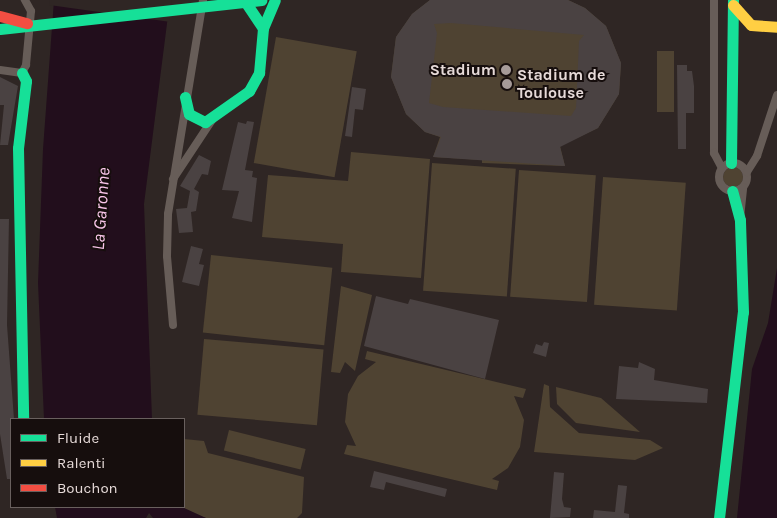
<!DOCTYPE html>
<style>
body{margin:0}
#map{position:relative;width:777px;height:518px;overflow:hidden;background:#2f2624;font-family:Karla,sans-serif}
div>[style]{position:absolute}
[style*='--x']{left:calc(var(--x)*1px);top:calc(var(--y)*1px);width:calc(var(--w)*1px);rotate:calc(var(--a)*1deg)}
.green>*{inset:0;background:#4f4332;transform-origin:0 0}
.round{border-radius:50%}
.water>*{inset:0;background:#220e1c}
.pier>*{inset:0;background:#2f2624;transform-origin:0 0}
.building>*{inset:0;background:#4a4242}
.street>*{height:8px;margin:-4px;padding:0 4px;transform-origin:4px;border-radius:4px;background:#675d58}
.street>.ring{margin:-4px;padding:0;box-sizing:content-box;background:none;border:8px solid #675d58;border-radius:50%}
.fast>*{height:11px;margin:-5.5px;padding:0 5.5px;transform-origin:5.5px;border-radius:5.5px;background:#16e098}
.slow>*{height:11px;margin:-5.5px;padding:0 5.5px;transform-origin:5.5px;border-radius:5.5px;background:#ffcf43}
.jam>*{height:11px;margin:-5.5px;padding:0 5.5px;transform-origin:5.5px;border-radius:5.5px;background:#f24e42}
.dots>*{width:14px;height:14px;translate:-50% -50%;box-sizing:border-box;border:2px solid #160e0d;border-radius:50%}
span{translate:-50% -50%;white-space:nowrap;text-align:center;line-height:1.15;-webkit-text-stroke:4px #160e0d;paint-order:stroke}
.poi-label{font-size:16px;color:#e6dad8;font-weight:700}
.right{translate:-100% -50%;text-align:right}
.left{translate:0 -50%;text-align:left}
.water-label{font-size:18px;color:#f8c5e8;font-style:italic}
.legend{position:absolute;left:10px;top:418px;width:175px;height:90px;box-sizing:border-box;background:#160e0d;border:1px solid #69605e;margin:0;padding:6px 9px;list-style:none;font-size:15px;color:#e6dad8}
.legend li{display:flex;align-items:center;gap:10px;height:25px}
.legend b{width:25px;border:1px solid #69605e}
</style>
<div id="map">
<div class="green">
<i style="clip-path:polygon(430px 0,568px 0,585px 8px,606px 26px,621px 63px,619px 94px,598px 128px,560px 146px,565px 166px,482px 163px,482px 160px,433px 157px,440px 137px,425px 132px,406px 114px,391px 77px,396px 37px,412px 14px)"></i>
<i style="left:276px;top:37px;width:82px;height:128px;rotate:10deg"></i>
<i style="left:657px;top:51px;width:17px;height:61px"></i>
<i style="clip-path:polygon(351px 152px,430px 159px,421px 278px,341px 272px,343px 244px,262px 237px,268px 175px,348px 181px)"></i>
<i style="left:432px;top:163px;width:84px;height:128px;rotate:4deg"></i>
<i class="round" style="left:723px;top:167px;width:20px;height:20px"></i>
<i style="left:519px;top:170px;width:77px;height:127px;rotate:4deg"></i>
<i style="left:603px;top:177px;width:83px;height:128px;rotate:4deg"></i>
<i style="left:211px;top:255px;width:122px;height:78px;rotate:6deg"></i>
<i style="clip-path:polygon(341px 286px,372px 295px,355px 371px,345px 362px,340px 373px,331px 372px)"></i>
<i style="left:204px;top:339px;width:120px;height:76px;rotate:5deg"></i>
<i style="clip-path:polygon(367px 351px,526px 389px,523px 398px,514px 396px,524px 420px,520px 447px,508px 468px,492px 479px,499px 481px,497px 490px,344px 454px,347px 445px,356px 446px,345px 422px,348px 394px,358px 376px,376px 362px,365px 359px)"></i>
<i style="clip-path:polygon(544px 384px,549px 386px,550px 407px,579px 433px,650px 440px,663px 448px,635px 460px,534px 452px)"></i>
<i style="clip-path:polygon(556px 387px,601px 398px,640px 432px,576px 423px,557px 404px)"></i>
<i style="left:229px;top:430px;width:79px;height:21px;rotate:14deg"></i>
<i style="clip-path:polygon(184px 439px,204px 441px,208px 453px,304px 477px,302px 513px,297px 518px,206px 518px,193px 514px,182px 507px)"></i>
</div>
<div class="water">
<i style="clip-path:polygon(54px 0,170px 0,144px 204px,152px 419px,44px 419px,38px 283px,43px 149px)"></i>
<i style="clip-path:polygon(777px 268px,777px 518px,737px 518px,752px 369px,768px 323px)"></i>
<i style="clip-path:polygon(55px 507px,182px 507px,206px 518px,153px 518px,149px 513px,146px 518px,57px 518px)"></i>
</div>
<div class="pier">
<i style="left:172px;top:0;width:22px;height:121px;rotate:98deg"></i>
</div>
<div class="building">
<i style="clip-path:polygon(evenodd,430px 0,568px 0,585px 8px,606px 26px,621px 63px,619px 94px,598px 128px,560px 147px,565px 166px,433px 157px,441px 137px,425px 132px,406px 114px,391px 77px,396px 37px,412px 14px,430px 0,451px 23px,584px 35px,579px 41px,576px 108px,571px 116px,443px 107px,429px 103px,437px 33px,434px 24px,451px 23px)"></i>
<i style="clip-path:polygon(677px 65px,687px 65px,687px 71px,692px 71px,694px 86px,694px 113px,686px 113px,686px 149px,678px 149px)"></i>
<i style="clip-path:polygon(0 77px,18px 86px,8px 145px,0 145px,4px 105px,0 105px)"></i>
<i style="clip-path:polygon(352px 87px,366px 89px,363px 110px,355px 109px,352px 137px,345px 136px)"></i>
<i style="clip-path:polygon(247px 121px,254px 122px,245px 170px,253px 171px,252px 177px,257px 178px,252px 222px,232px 218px,239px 191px,222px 190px,238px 122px,246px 124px)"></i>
<i style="clip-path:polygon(199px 155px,211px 161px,208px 175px,202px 174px,194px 189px,199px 192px,196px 211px,191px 212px,193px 232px,179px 233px,176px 209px,187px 208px,190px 191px,180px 186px)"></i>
<i style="clip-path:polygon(0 219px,9px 219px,7px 325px,14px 419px,11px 479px,7px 479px,0 434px)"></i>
<i style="clip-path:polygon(191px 246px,203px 249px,199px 264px,204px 265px,199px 286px,182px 282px)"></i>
<i style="clip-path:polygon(376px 296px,408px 304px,410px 299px,499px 320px,485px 379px,364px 346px)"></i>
<i style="clip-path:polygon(544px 342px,549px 343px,546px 357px,533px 353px,536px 344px,542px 346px)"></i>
<i style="clip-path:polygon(639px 362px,655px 369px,654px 380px,708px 389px,707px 403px,616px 399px,619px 366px,638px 368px)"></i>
<i style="clip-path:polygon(374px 471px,447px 489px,445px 497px,386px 482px,384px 490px,370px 487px)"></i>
<i style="clip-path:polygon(554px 472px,564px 473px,562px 499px,564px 507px,571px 508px,570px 517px,550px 518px)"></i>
<i style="clip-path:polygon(618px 485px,627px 486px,624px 513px,629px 514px,629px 518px,593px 518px,594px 510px,615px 512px)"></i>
</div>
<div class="street">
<i style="--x:714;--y:0;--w:153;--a:90"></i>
<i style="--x:714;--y:153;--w:17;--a:62"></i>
<i style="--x:0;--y:70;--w:22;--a:8"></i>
<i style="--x:22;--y:73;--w:9;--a:-63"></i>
<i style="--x:26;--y:65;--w:54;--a:-84.7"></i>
<i style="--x:31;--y:11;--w:13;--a:-119"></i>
<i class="ring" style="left:719px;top:163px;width:20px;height:20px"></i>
<i style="--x:747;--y:172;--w:19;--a:-58"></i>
<i style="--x:757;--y:156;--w:64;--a:-71.8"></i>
<i style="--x:173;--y:179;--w:71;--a:-56.5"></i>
<i style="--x:740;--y:218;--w:31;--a:-84"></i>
<i style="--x:173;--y:325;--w:69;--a:-95"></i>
<i style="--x:167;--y:256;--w:42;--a:-88.6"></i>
<i style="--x:168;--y:214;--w:217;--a:-80.7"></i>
</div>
<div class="fast">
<i style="--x:246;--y:3;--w:30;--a:56"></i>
<i style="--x:0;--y:29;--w:263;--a:-6.3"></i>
<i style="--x:22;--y:73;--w:9;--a:63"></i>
<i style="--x:26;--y:81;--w:67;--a:96.8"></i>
<i style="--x:18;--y:148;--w:271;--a:88.9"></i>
<i style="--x:185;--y:97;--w:17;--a:77"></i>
<i style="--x:189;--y:114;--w:18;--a:27"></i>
<i style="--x:205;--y:122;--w:54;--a:-35.2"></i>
<i style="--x:249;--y:91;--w:21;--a:-61"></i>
<i style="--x:259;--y:73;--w:45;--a:-84.9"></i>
<i style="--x:263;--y:28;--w:30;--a:-67"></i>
<i style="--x:731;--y:163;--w:163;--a:-89.3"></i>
<i style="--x:719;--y:518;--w:207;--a:-83.4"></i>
<i style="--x:743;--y:312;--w:92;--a:-91.9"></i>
<i style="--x:740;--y:220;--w:30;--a:-105"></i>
</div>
<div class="slow">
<i style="--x:733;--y:5;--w:27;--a:48"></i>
<i style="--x:751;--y:25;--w:26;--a:4"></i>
</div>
<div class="jam">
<i style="--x:0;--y:16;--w:28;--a:15"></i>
</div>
<div class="dots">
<i style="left:506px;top:70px;background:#a69b99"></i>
<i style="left:507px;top:84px;background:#a69b99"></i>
</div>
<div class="poi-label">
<span class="right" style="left:496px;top:70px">Stadium</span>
<span class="left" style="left:517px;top:84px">Stadium de<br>Toulouse</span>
</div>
<div class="water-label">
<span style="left:101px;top:209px;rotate:-86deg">La Garonne</span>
</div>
<ul class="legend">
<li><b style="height:6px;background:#16e098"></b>Fluide</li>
<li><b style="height:6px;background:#ffcf43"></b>Ralenti</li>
<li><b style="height:6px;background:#f24e42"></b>Bouchon</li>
</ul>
</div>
